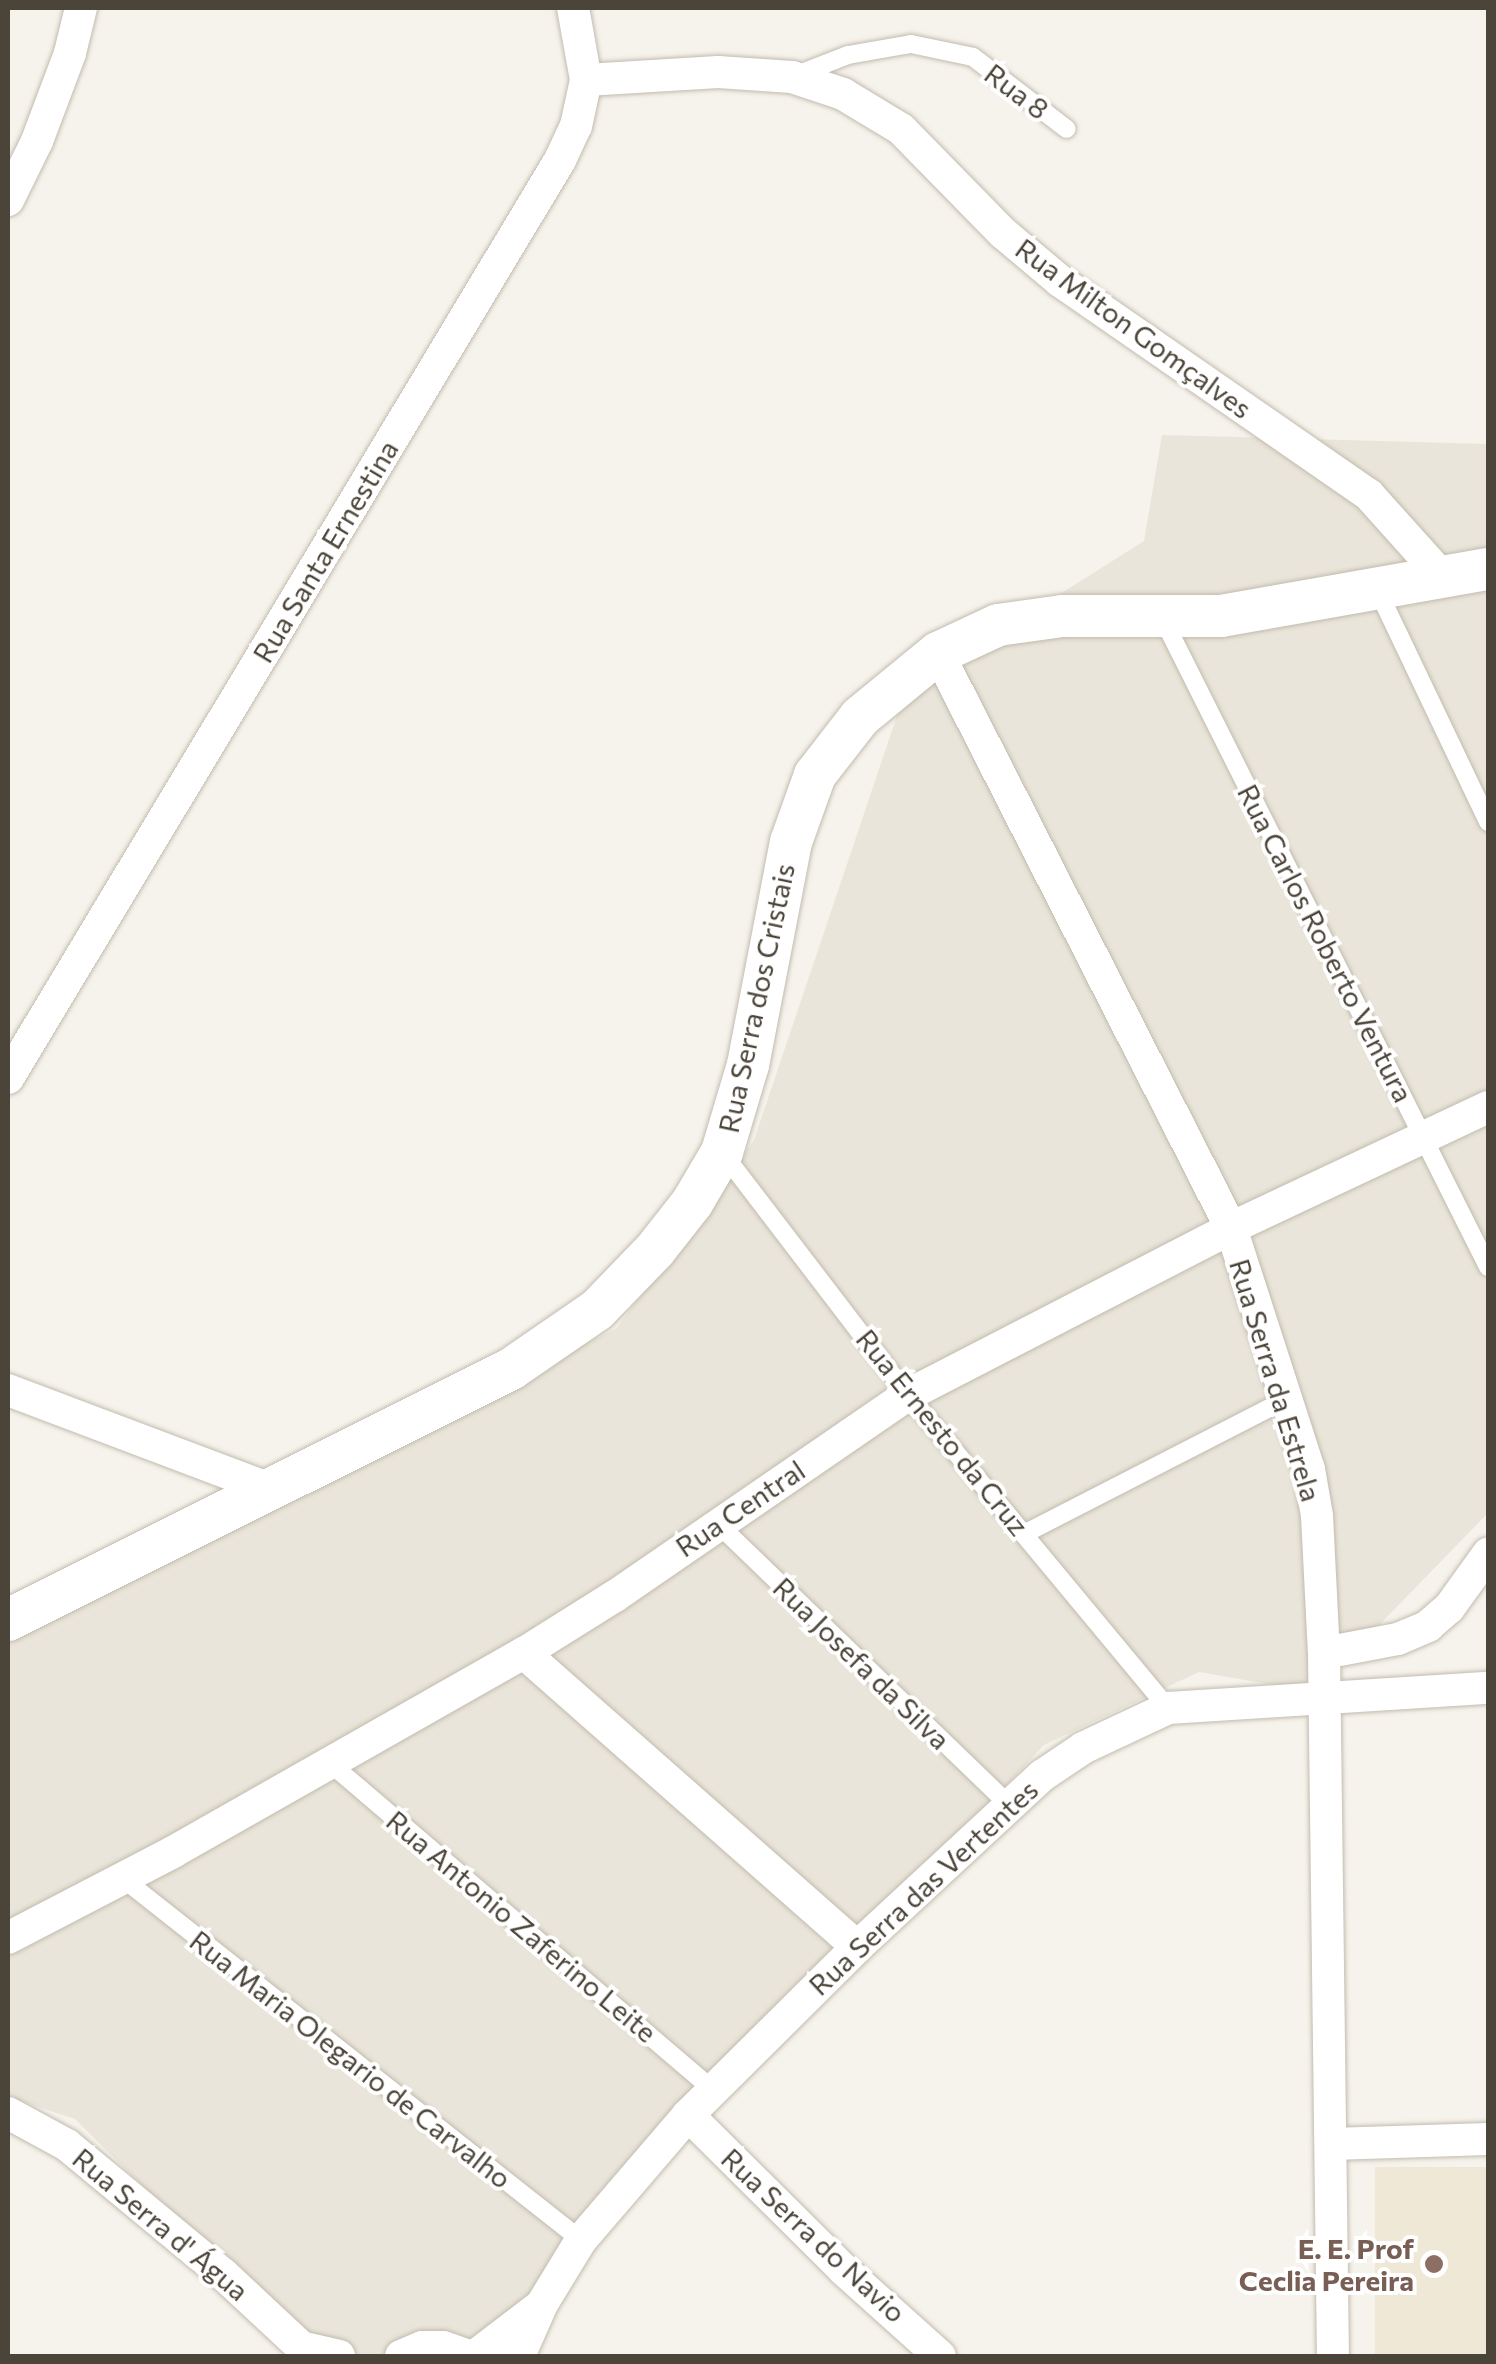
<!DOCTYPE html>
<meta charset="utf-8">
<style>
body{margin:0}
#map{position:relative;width:1496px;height:2364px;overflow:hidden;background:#f6f3ec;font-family:Commissioner,sans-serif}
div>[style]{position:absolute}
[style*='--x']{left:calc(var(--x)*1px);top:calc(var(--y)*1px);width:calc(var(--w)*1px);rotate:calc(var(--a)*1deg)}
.residential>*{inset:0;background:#eae5da}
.education>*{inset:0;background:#efe8d6;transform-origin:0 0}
.roads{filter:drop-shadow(0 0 2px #c2bbae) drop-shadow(0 0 2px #c2bbae)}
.service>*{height:18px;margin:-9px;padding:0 9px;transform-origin:9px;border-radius:9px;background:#fff}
.minor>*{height:32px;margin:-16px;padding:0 16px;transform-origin:16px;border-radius:16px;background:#fff}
.tertiary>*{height:42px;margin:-21px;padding:0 21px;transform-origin:21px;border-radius:21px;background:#fff}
.dots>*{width:28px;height:28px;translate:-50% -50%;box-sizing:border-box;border:5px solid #fff;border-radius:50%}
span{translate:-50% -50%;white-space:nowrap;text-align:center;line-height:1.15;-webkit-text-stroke:8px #fff;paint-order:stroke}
.street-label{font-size:28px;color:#4b4439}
.education-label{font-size:28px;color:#785e54;font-weight:700}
.right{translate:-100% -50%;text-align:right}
.frame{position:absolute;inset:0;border:10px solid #4b4439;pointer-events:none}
</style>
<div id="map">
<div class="residential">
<i style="clip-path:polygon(1162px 435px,1488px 444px,1488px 1513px,1314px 1692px,1199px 1672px,1044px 1745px,620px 2200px,524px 2349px,455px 2356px,313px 2356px,75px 2119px,8px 2097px,8px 1614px,616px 1329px,754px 1140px,905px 692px,1144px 541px)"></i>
</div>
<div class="education">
<i style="left:1488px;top:2167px;width:189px;height:113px;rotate:90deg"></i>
</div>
<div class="roads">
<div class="service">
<i style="--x:797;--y:75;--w:55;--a:-21.4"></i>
<i style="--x:848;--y:55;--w:64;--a:-9.9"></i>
<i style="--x:911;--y:44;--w:63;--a:11.8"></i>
<i style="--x:973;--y:57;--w:118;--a:37.5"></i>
<i style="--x:1378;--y:591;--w:256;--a:64.5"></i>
<i style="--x:1163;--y:619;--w:725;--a:63.36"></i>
<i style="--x:722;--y:1152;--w:306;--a:52.6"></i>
<i style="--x:908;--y:1395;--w:407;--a:50.3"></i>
<i style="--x:717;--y:1523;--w:405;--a:44"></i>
<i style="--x:1026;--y:1533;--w:293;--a:-27.2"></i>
<i style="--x:331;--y:1764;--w:501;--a:40.46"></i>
<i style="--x:121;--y:1877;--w:586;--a:38.28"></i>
</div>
<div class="minor">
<i style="--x:586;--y:80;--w:132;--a:-3.5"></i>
<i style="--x:718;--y:72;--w:74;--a:3.9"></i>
<i style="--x:792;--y:77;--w:54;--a:18.4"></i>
<i style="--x:843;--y:94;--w:68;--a:31.1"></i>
<i style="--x:901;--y:129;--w:146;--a:45.6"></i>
<i style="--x:1003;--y:233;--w:75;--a:40.1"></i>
<i style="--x:1060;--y:281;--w:376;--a:34.7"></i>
<i style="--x:1369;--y:495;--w:106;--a:48.1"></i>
<i style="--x:8;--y:200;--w:66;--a:-63.8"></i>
<i style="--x:37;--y:141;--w:94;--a:-69.4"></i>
<i style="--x:70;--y:53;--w:46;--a:-76.3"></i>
<i style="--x:938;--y:653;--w:645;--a:63"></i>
<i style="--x:1231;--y:1228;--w:253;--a:72.1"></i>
<i style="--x:1309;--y:1469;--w:48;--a:80.3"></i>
<i style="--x:1317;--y:1516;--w:137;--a:87.1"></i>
<i style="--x:1324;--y:1653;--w:703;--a:89.27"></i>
<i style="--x:8;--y:1078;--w:1071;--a:-58.98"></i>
<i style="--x:560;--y:160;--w:38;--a:-65"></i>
<i style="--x:576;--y:126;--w:47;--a:-77.7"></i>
<i style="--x:586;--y:80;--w:73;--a:-100.2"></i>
<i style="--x:8;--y:1390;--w:282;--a:20.7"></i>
<i style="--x:524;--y:1653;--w:444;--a:41.4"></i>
<i style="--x:1324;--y:1653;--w:75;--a:-10.7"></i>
<i style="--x:1398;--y:1639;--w:33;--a:-23"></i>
<i style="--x:1428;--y:1626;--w:28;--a:-41"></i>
<i style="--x:1449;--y:1608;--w:67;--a:-54.2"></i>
<i style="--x:8;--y:1938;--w:186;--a:-27.5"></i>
<i style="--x:173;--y:1852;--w:403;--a:-29.6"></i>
<i style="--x:524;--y:1653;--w:107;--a:-32.1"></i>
<i style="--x:615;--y:1596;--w:355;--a:-34.5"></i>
<i style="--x:908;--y:1395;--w:364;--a:-27.3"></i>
<i style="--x:1231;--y:1228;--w:284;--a:-25.2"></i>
<i style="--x:8;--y:2113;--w:67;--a:28.5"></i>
<i style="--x:67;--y:2145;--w:202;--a:39.6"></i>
<i style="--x:223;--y:2274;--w:120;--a:43"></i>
<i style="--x:688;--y:2115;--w:220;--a:44.8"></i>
<i style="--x:844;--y:2270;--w:129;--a:41.9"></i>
<i style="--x:1332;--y:2144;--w:156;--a:-1.8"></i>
<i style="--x:305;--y:2348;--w:35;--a:13"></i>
<i style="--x:401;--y:2356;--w:23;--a:-23"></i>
<i style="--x:422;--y:2347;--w:21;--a:0"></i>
<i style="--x:443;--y:2347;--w:28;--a:19"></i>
<i style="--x:475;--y:2356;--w:81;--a:-37.4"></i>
<i style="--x:519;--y:2356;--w:57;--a:-66.1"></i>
<i style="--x:542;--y:2304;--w:75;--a:-58.6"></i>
<i style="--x:581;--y:2240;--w:165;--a:-49.4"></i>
<i style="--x:688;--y:2115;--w:238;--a:-44.8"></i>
<i style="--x:857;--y:1947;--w:253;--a:-42.8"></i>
<i style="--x:1043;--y:1775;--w:48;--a:-34"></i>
<i style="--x:1083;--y:1748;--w:94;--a:-25.2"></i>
<i style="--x:1168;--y:1708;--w:321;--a:-3.6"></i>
</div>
<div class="tertiary">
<i style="--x:8;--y:1620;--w:562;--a:-26.52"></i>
<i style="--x:511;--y:1369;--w:104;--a:-34.5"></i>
<i style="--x:597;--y:1310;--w:83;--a:-46"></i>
<i style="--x:655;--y:1250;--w:60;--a:-51.8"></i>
<i style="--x:692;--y:1203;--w:59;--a:-59.5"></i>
<i style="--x:722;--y:1152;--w:91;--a:-73.4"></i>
<i style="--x:748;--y:1065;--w:227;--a:-79.1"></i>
<i style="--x:791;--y:842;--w:71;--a:-70.3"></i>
<i style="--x:815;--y:775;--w:73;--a:-52.2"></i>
<i style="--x:860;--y:717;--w:101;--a:-39.4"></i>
<i style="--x:938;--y:653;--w:66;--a:-25"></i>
<i style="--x:998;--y:625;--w:65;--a:-8"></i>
<i style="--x:1062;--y:616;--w:159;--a:0"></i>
<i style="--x:1221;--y:616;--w:271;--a:-10"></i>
</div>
</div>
<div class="dots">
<i style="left:1434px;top:2264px;background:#8d6e63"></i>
</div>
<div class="street-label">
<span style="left:1017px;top:91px;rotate:37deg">Rua 8</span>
<span style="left:1134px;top:328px;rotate:36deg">Rua Milton Gomçalves</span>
<span style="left:325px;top:551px;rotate:-59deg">Rua Santa Ernestina</span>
<span style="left:1326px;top:943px;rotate:63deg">Rua Carlos Roberto Ventura</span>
<span style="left:756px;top:998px;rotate:-78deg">Rua Serra dos Cristais</span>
<span style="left:1276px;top:1380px;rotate:73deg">Rua Serra da Estrela</span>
<span style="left:943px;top:1432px;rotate:51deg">Rua Ernesto da Cruz</span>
<span style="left:740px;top:1508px;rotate:-34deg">Rua Central</span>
<span style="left:862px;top:1663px;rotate:44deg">Rua Josefa da Silva</span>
<span style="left:923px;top:1887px;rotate:-43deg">Rua Serra das Vertentes</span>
<span style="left:522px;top:1926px;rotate:40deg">Rua Antonio Zaferino Leite</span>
<span style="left:351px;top:2059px;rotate:38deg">Rua Maria Olegario de Carvalho</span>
<span style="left:161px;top:2224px;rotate:40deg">Rua Serra d' Água</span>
<span style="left:814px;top:2235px;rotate:43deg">Rua Serra do Navio</span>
</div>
<div class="education-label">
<span class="right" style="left:1414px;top:2264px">E. E. Prof<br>Ceclia Pereira</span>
</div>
<div class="frame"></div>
</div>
